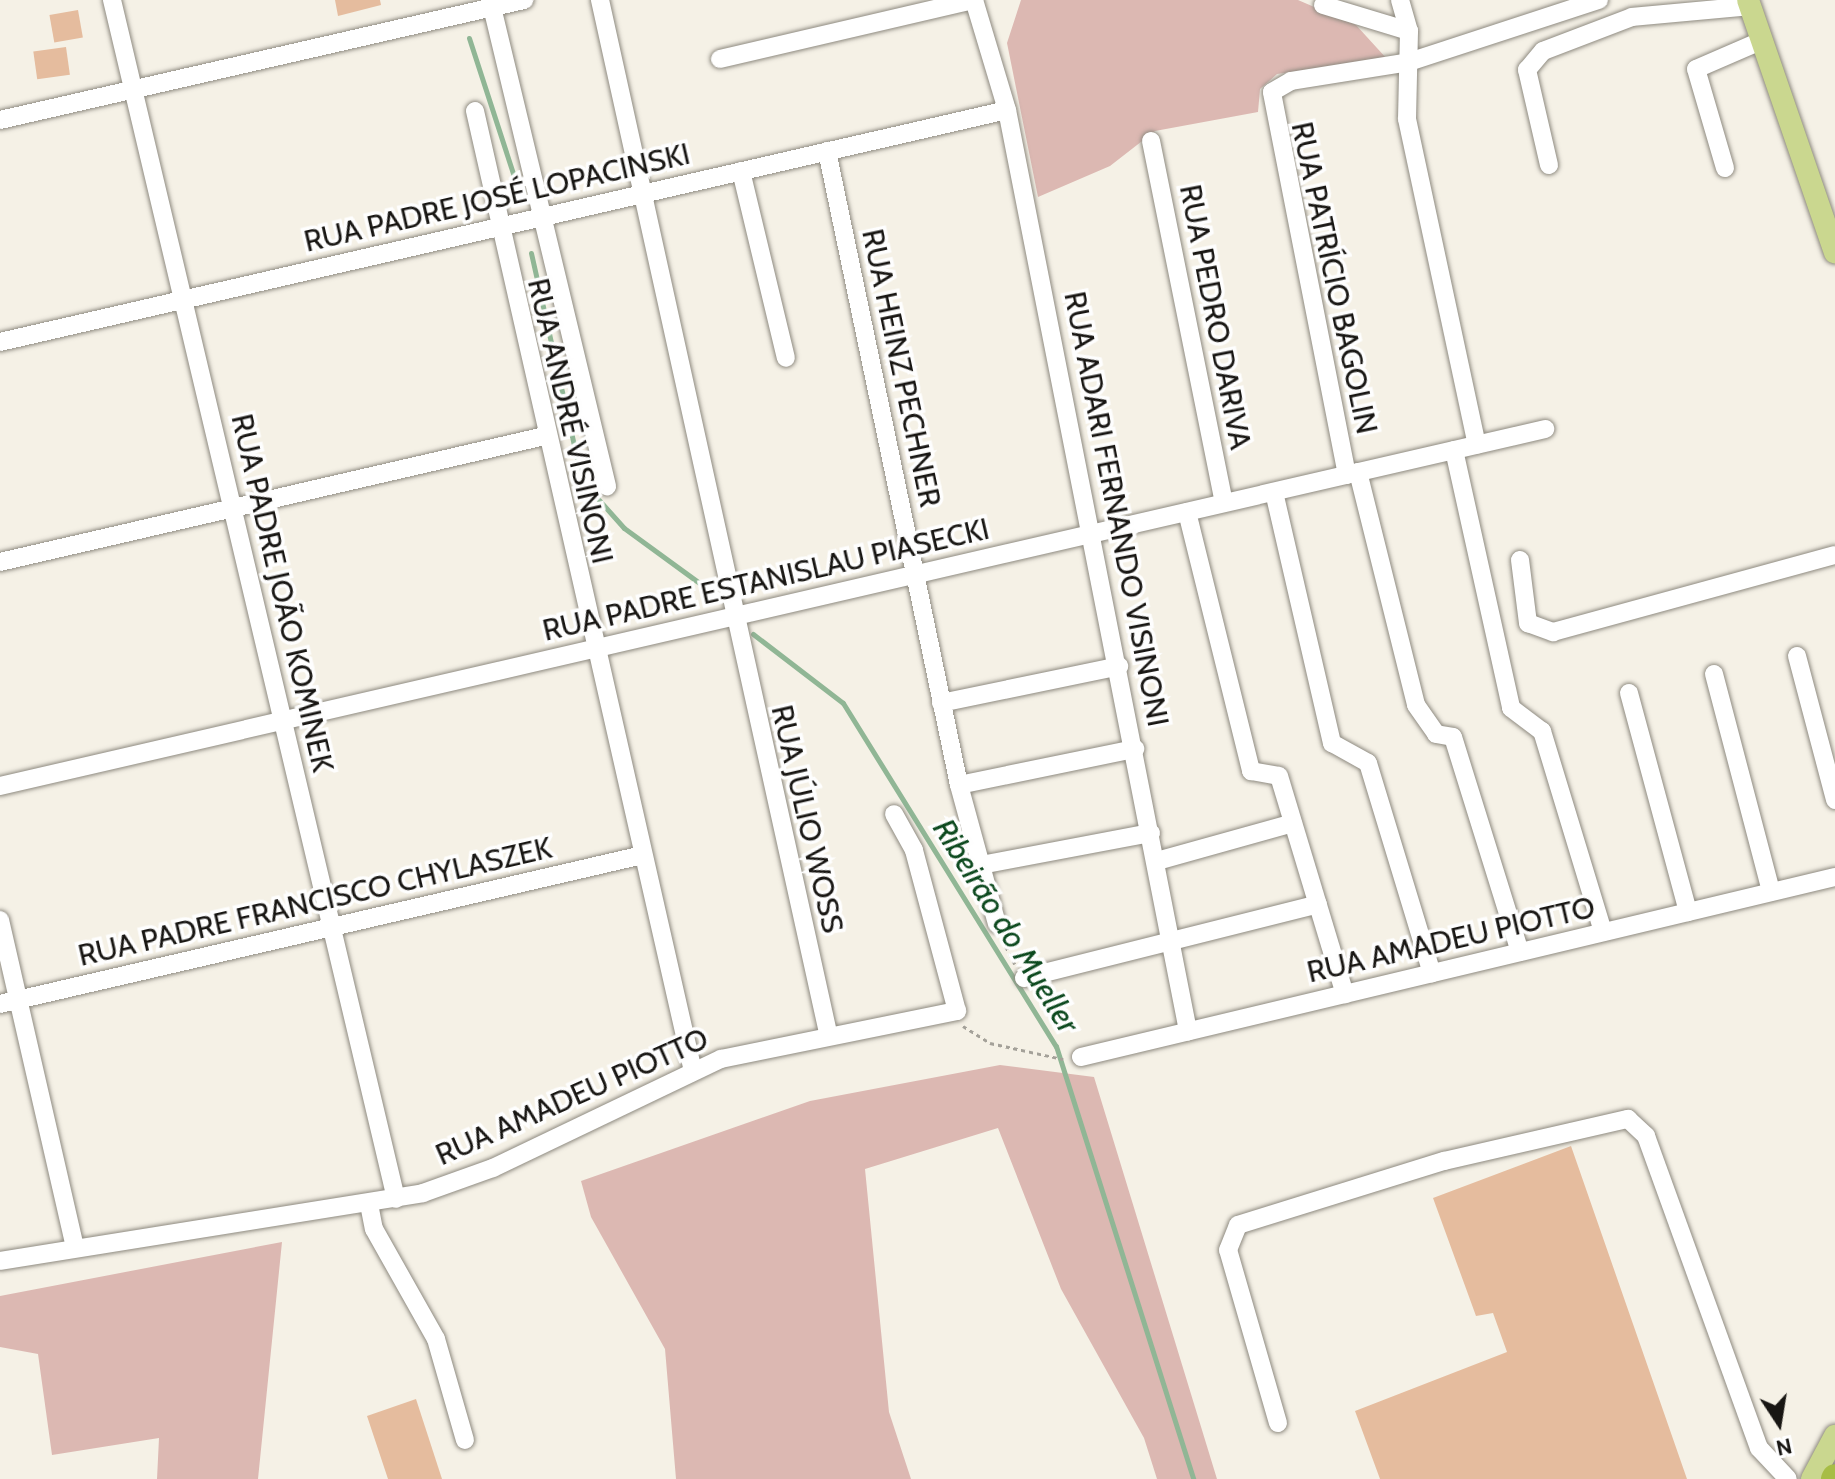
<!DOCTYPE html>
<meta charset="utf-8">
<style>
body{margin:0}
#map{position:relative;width:1835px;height:1479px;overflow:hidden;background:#f5f1e6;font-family:Cabin,sans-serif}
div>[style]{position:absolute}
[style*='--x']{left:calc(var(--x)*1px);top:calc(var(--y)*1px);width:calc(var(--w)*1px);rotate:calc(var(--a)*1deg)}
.green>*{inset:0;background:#dcb8b2}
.stream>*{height:5px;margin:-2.5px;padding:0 2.5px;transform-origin:2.5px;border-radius:2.5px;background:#90b695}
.building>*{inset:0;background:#e5bc9e;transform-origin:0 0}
.path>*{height:3px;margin-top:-1.5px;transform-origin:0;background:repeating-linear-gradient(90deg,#a4a199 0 4px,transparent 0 8px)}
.roads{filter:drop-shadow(0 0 2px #8e8a80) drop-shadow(0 0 2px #8e8a80)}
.minor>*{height:18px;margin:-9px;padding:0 9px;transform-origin:9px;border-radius:9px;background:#fff}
.major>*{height:22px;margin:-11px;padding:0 11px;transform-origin:11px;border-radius:11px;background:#cad78f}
.highway>*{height:26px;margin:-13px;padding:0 13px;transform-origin:13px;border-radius:13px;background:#a7bd45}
span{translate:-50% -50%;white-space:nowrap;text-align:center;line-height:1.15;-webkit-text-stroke:7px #fefefe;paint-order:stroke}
.street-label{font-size:30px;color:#181613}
.water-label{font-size:32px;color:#0c491e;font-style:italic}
.north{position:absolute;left:1739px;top:1383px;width:80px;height:80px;-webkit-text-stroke:6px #fefefe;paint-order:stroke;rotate:168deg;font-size:22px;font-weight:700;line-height:32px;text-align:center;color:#181613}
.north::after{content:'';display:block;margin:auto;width:28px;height:36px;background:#181613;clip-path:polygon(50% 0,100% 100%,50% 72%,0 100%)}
</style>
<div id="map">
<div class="green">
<i style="clip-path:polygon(1021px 0,1298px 0,1356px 25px,1387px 59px,1277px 74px,1260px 89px,1258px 112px,1155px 131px,1110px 166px,1038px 197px,1007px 43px)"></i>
<i style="clip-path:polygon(1000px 1065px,1094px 1077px,1217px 1479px,1157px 1479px,1144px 1438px,1061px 1289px,998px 1128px,865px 1169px,889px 1412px,911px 1479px,676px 1479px,665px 1349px,591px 1217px,581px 1181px,810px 1101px)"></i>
<i style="clip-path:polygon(282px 1242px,258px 1479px,157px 1479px,159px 1438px,52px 1455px,38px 1354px,0 1347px,0 1296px)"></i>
</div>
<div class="stream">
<i style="--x:469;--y:38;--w:156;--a:72"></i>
<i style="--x:531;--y:253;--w:234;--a:77.4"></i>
<i style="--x:582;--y:481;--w:63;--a:48.2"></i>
<i style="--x:624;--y:528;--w:105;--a:36.1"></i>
<i style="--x:753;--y:634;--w:113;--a:37.5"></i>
<i style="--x:843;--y:703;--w:404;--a:58.2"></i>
<i style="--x:1056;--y:1046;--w:454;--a:72.4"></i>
</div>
<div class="building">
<i style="clip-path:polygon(335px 0,380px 0,381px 5px,338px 16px)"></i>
<i style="left:78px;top:10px;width:28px;height:29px;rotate:80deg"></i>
<i style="left:66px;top:47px;width:28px;height:33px;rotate:82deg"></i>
<i style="clip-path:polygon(1571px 1146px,1687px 1479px,1380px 1479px,1355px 1411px,1507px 1352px,1493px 1313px,1476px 1316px,1433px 1198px)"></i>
<i style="clip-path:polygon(416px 1399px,442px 1479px,388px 1479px,367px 1416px)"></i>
</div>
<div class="path">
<i style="--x:1002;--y:939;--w:28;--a:63"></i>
<i style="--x:963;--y:1026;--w:32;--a:32"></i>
<i style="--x:990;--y:1043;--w:75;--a:12.4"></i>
</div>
<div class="roads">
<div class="minor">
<i style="--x:112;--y:0;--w:1232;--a:76.67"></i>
<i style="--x:600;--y:0;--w:1058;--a:77.55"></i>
<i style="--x:974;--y:0;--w:115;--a:73.3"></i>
<i style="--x:1007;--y:110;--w:939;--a:78.88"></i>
<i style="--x:1400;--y:0;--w:32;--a:74"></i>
<i style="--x:1409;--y:31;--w:88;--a:91.3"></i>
<i style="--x:1407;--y:119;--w:333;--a:77.9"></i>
<i style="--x:1323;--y:5;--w:90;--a:16.8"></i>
<i style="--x:492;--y:7;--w:493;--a:76.5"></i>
<i style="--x:720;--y:59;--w:261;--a:-13.1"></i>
<i style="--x:475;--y:111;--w:984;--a:77.21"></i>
<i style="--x:0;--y:120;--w:538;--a:-12.9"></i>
<i style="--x:1151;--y:141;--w:369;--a:78.6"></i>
<i style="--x:827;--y:151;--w:648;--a:78.24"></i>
<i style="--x:959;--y:785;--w:144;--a:74.7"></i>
<i style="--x:1549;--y:165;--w:98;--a:-103"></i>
<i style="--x:1527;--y:70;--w:25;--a:-50"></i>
<i style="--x:1543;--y:51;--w:95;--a:-20.9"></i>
<i style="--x:1632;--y:17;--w:119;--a:-5.3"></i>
<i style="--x:1725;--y:168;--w:103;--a:-106.3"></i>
<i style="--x:1696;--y:69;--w:73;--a:-23.4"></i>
<i style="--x:741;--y:171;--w:192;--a:76.5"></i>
<i style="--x:0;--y:342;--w:1033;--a:-12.97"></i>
<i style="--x:1454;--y:450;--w:264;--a:77.5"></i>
<i style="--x:1511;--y:708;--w:39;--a:37"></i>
<i style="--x:1542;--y:731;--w:210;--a:73.1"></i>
<i style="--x:1358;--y:472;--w:240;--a:76"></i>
<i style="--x:1416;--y:705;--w:35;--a:55"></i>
<i style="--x:1436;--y:734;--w:17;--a:10"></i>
<i style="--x:1453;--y:737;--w:225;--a:72.7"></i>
<i style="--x:1347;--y:475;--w:390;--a:-101.1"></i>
<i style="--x:1272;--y:92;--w:22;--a:-30"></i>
<i style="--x:1291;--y:81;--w:120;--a:-9.1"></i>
<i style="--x:1409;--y:62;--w:200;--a:-18.1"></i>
<i style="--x:1274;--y:492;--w:258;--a:77"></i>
<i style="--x:1332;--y:743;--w:41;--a:29.1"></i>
<i style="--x:1368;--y:763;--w:220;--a:73.1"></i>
<i style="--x:1187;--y:512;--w:267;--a:76.1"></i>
<i style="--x:1251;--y:771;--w:28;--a:10"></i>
<i style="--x:1279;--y:776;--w:228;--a:73.2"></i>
<i style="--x:1520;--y:560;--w:64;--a:82.8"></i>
<i style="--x:1528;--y:623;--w:27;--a:20"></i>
<i style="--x:1553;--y:632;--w:292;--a:-15.3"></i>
<i style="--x:0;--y:562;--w:559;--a:-13.02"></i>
<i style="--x:1797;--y:656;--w:149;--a:75.2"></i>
<i style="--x:1714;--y:674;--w:225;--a:75.3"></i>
<i style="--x:1629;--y:693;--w:227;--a:74.9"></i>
<i style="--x:941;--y:703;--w:182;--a:-11.7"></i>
<i style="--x:959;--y:785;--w:180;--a:-11.6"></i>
<i style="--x:0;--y:786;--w:1586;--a:-13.01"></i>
<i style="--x:1157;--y:861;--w:141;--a:-15.6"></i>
<i style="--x:981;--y:865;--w:173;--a:-10.7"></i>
<i style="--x:0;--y:920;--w:336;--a:77.1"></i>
<i style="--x:1024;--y:978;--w:303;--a:-14.1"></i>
<i style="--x:0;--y:1004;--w:660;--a:-13.05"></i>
<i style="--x:1081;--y:1057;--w:775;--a:-13.43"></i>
<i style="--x:369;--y:1204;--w:25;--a:79"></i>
<i style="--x:374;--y:1229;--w:126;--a:60.6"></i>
<i style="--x:436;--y:1339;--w:105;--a:74"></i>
<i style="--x:0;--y:1261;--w:428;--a:-9.1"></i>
<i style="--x:423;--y:1193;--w:74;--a:-19.7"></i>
<i style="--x:493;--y:1168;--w:253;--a:-25.6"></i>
<i style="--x:721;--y:1059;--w:241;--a:-11.5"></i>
<i style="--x:957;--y:1011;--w:167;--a:-105"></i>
<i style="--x:914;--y:850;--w:41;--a:-119.1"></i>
<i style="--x:1278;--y:1423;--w:180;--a:-106.1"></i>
<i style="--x:1228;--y:1250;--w:27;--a:-68"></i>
<i style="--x:1238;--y:1225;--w:216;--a:-17.3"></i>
<i style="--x:1444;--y:1161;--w:189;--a:-12.9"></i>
<i style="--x:1628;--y:1119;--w:25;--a:43"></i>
<i style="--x:1646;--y:1136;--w:332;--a:70.1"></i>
<i style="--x:1759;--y:1448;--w:42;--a:46.9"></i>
</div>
<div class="major">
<i style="--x:1748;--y:0;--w:267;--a:71"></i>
<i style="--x:1812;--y:1479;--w:49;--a:-61.9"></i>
</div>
<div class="highway">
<i style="--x:1834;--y:1479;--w:2;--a:-63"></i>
</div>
</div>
<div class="street-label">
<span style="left:497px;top:198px;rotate:-13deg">RUA PADRE JOSÉ LOPACINSKI</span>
<span style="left:1334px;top:278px;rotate:78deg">RUA PATRÍCIO BAGOLIN</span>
<span style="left:1215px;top:317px;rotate:79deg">RUA PEDRO DARIVA</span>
<span style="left:901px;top:368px;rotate:78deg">RUA HEINZ PECHNER</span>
<span style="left:570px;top:421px;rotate:77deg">RUA ANDRÉ VISINONI</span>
<span style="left:1116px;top:509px;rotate:79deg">RUA ADARI FERNANDO VISINONI</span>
<span style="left:766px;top:580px;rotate:-13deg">RUA PADRE ESTANISLAU PIASECKI</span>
<span style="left:282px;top:593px;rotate:77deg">RUA PADRE JOÃO KOMINEK</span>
<span style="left:807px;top:819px;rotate:77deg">RUA JÚLIO WOSS</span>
<span style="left:315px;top:902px;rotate:-13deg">RUA PADRE FRANCISCO CHYLASZEK</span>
<span style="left:1451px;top:940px;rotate:-13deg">RUA AMADEU PIOTTO</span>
<span style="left:572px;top:1097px;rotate:-24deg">RUA AMADEU PIOTTO</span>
</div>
<div class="water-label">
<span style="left:1006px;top:926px;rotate:58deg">Ribeirão do Mueller</span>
</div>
<div class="north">N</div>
</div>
